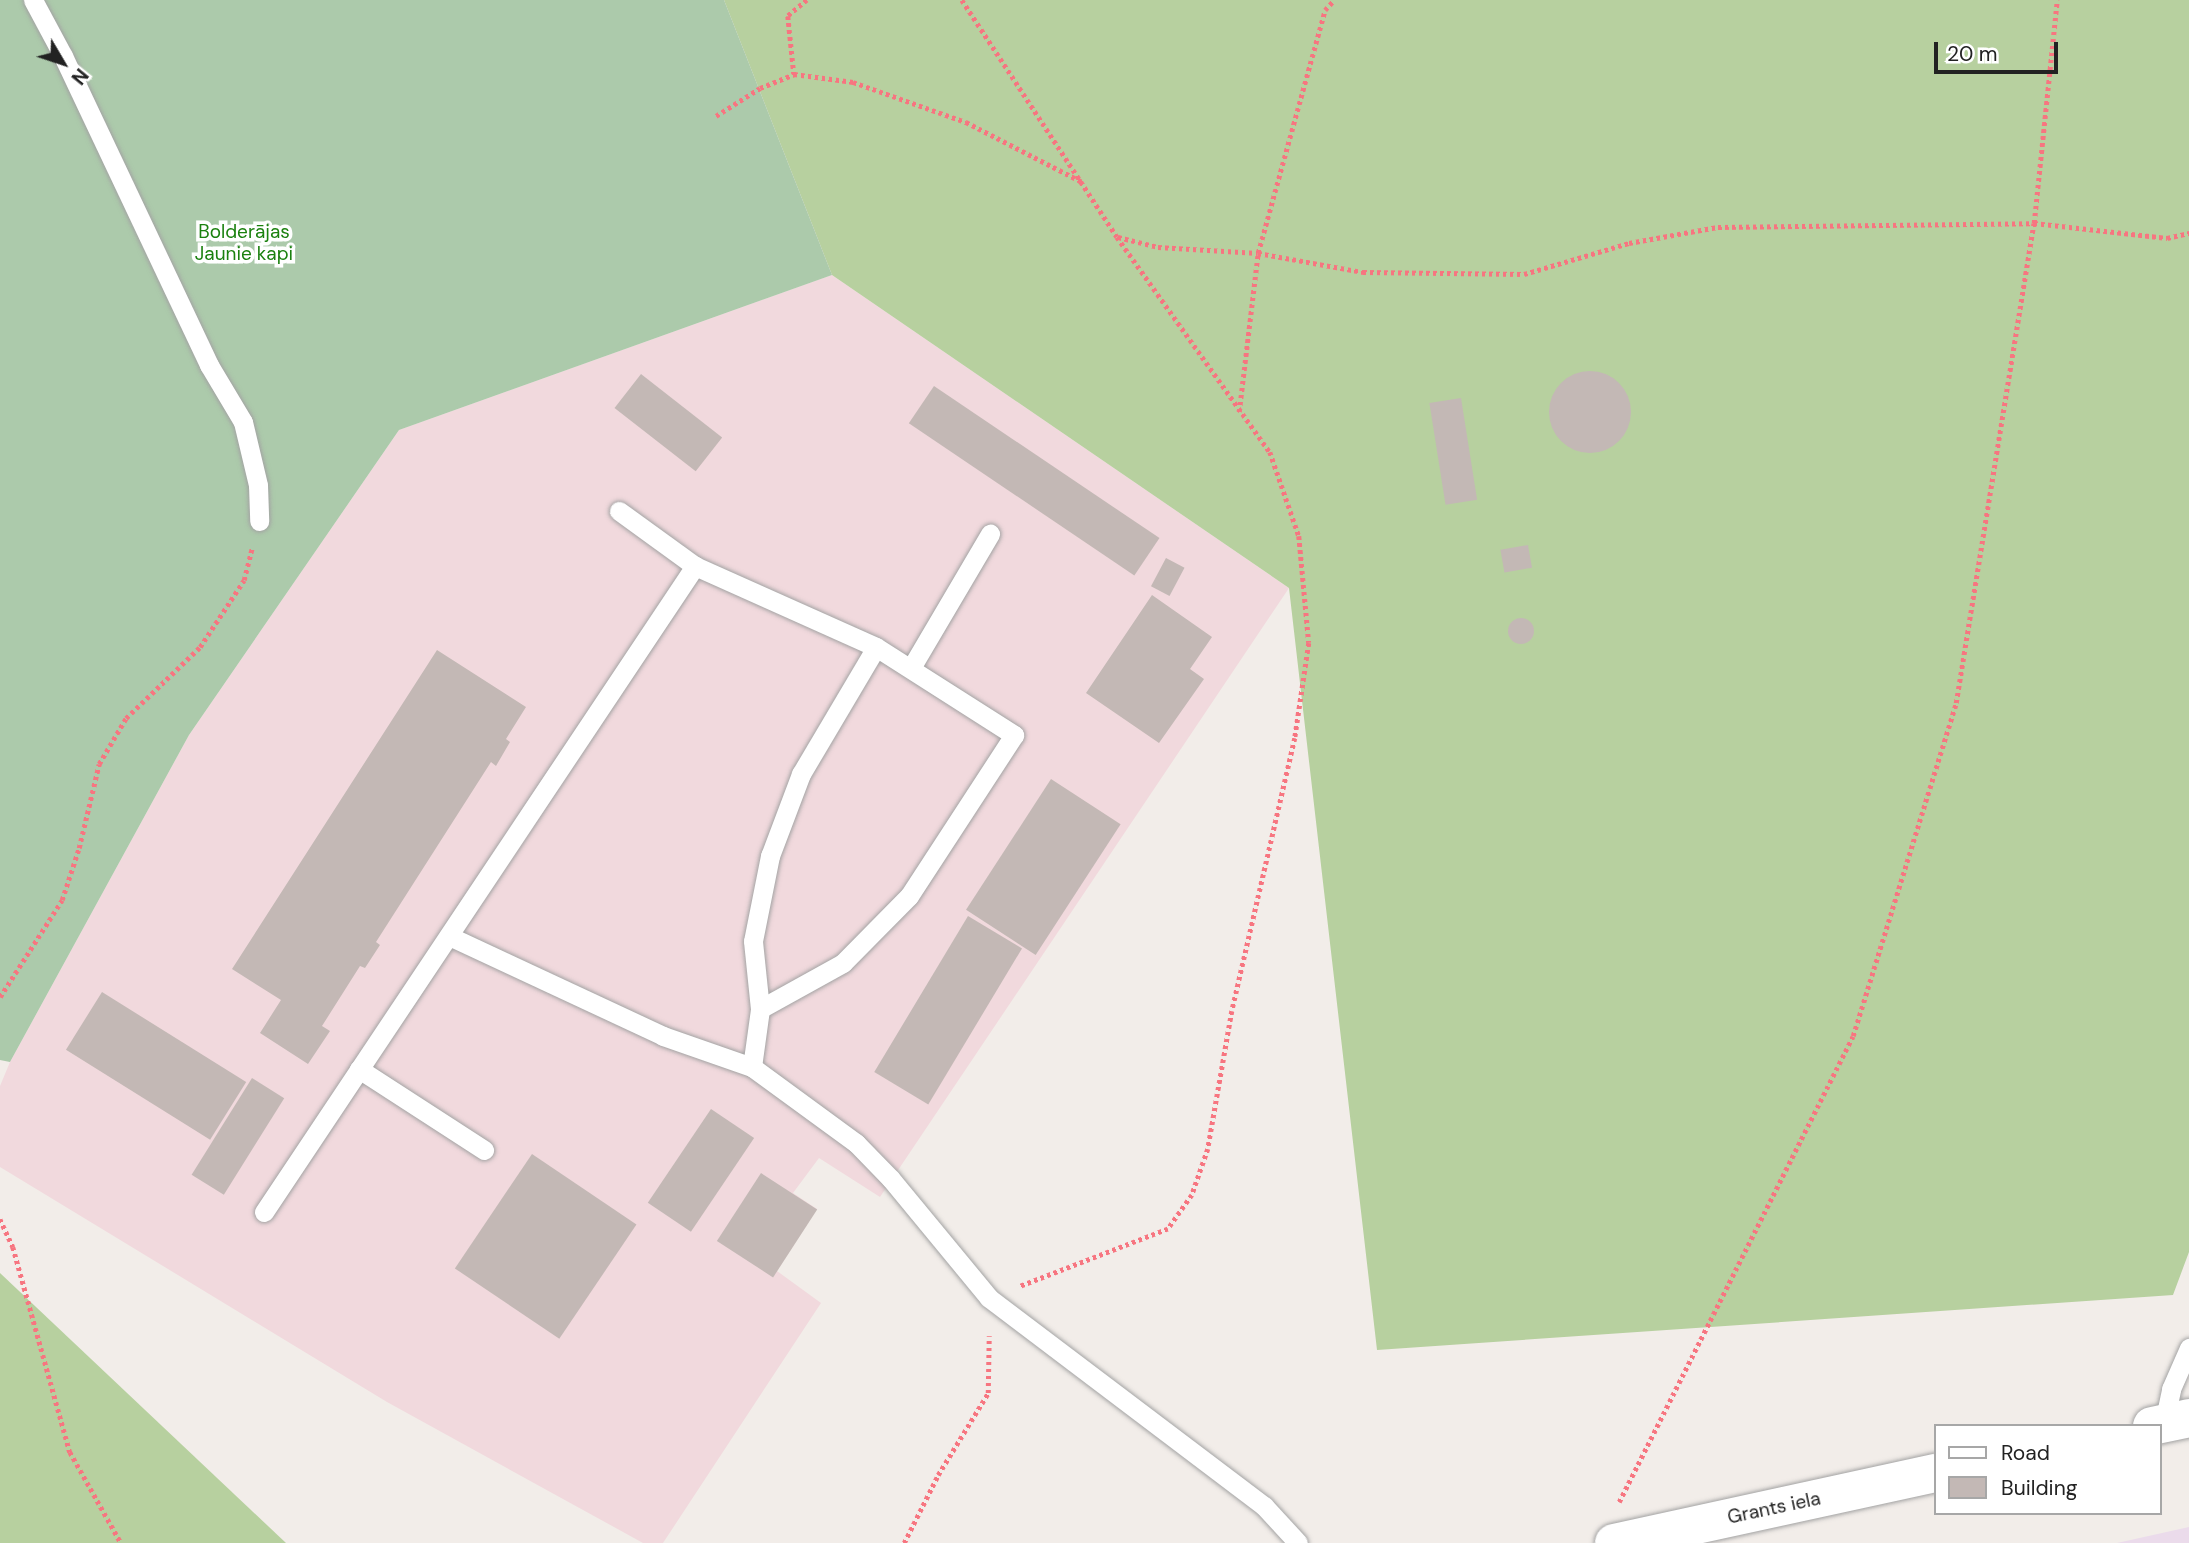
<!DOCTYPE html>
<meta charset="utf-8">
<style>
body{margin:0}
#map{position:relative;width:2189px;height:1543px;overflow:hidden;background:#f2ede9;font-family:"DM Sans",sans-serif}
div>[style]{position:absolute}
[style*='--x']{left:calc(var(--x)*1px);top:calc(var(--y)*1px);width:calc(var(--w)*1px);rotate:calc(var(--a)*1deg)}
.commercial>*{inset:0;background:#f1d9dd}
.industrial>*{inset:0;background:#ebdbeb}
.forest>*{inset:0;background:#b7d09f}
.cemetery>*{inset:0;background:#accaab}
.building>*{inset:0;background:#c3b8b5;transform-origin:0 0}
.round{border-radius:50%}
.path>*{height:4.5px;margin-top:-2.25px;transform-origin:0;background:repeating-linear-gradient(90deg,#f77580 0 3.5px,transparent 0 7px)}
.roads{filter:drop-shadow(0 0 2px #a3a3a3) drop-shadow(0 0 2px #a3a3a3)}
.lane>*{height:19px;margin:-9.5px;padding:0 9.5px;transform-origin:9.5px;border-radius:9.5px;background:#fff}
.street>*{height:38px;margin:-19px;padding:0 19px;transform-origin:19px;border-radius:19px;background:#fff}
span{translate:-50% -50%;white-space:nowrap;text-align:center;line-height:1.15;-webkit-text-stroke:7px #fff;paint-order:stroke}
.park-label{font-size:19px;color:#1b810f}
.street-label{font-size:19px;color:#222}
.legend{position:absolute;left:1934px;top:1424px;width:228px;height:91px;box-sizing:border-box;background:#fff;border:2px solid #a7a7a7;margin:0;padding:9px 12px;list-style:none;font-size:21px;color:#222}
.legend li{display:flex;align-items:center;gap:14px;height:35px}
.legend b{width:35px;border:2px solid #a7a7a7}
.north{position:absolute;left:28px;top:28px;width:70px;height:70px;-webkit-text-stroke:5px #fff;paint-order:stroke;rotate:129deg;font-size:19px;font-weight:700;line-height:28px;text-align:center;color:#222}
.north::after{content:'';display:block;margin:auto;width:24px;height:32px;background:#222;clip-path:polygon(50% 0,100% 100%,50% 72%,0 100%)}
.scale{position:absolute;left:1934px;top:42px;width:124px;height:32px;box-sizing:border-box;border:4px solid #222;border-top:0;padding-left:9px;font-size:21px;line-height:24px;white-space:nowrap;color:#222;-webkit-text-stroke:5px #fff;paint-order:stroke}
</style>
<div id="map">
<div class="commercial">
<i style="clip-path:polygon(832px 275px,1289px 588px,880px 1197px,819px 1158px,793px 1193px,817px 1209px,777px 1271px,821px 1303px,663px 1543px,643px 1543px,387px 1402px,0 1167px,0 1086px,10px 1062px,189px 735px,399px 430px)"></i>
</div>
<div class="industrial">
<i style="clip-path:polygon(2189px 1527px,2189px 1543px,2117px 1543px)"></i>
</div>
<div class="forest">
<i style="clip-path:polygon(724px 0,2189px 0,2189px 1252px,2173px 1295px,1377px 1350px,1289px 588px,832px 275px)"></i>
<i style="clip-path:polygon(0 1273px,286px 1543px,0 1543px)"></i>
</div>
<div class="cemetery">
<i style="clip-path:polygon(0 0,724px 0,832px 275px,399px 430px,189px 735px,10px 1062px,0 1060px)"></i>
</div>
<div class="building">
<i class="round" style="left:1549px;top:371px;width:82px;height:82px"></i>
<i style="left:641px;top:374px;width:103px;height:43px;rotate:38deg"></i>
<i style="left:934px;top:386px;width:272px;height:45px;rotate:34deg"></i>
<i style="left:1461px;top:398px;width:103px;height:32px;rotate:81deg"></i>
<i style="left:1528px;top:545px;width:23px;height:28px;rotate:80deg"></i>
<i style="left:1166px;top:558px;width:21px;height:32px;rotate:28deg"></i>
<i style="clip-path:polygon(1152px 595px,1212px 637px,1190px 669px,1204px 679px,1159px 743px,1086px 693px)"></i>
<i class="round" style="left:1508px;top:618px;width:26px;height:26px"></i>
<i style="clip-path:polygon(437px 650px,526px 707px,506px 739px,510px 742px,496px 766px,491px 762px,376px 942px,380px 945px,365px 968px,360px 966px,322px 1026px,330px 1031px,308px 1064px,260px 1033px,281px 1000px,232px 969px)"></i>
<i style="left:1051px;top:779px;width:83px;height:156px;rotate:33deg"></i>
<i style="left:968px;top:916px;width:63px;height:182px;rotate:31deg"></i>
<i style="left:102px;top:992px;width:170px;height:68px;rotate:32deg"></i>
<i style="left:252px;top:1078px;width:38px;height:114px;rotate:32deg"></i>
<i style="left:711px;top:1109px;width:52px;height:113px;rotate:34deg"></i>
<i style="left:532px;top:1154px;width:126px;height:138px;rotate:34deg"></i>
<i style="left:761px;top:1173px;width:67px;height:81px;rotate:33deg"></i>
</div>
<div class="path">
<i style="--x:807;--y:0;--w:25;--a:140"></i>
<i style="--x:788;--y:16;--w:58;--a:84.1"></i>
<i style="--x:794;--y:74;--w:60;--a:7.7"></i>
<i style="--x:853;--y:82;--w:120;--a:19.5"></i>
<i style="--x:966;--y:122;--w:131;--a:27.3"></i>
<i style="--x:962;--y:0;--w:283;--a:56.8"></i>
<i style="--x:1117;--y:237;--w:264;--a:54.6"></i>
<i style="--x:1270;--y:452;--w:89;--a:71"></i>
<i style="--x:1299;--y:536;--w:107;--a:84.7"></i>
<i style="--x:1309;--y:643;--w:96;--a:98.4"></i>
<i style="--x:1295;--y:738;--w:280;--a:103"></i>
<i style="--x:1232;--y:1011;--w:140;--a:99.9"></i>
<i style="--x:1208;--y:1149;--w:49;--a:109.2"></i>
<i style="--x:1192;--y:1195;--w:42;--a:125.2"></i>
<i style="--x:1168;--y:1229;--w:158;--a:158.8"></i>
<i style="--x:716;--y:116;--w:52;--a:-32.5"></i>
<i style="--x:760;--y:88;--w:37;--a:-22"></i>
<i style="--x:1118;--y:237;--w:41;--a:14"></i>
<i style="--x:1158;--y:247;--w:100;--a:3.4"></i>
<i style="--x:1258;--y:253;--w:107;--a:10.3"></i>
<i style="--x:1363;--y:272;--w:161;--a:0.7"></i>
<i style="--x:1524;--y:274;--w:109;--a:-16.4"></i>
<i style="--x:1629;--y:243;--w:90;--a:-10.2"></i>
<i style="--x:1718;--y:227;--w:316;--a:-0.7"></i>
<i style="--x:2034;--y:223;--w:134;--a:6.4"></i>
<i style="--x:2167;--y:238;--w:23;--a:-13"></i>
<i style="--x:1239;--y:412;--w:160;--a:-83.2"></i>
<i style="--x:1258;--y:253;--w:252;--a:-74.6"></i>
<i style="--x:1325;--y:10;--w:13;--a:-48"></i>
<i style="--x:0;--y:997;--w:115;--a:-57.4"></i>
<i style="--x:62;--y:900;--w:55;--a:-71.9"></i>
<i style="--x:79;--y:848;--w:86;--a:-76.6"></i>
<i style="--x:99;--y:764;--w:53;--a:-59.6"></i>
<i style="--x:126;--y:718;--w:103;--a:-43.8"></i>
<i style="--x:200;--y:647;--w:80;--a:-56.7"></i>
<i style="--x:244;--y:580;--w:32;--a:-76"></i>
<i style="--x:0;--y:1219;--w:31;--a:65"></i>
<i style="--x:13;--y:1247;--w:213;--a:74.5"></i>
<i style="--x:70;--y:1452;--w:104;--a:60.7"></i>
<i style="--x:1619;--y:1502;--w:521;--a:-63.34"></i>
<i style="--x:1853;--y:1036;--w:349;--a:-72.8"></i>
<i style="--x:1956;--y:703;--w:486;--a:-80.8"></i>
<i style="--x:2034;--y:223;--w:224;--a:-84.1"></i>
<i style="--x:904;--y:1543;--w:76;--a:-63.4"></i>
<i style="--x:938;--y:1475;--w:96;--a:-58.6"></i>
<i style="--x:988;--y:1393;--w:57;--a:-89"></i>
</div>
<div class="roads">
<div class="lane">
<i style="--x:33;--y:0;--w:64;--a:61.8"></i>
<i style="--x:63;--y:56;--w:342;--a:64.7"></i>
<i style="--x:209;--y:365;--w:66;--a:59.2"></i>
<i style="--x:243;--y:422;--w:65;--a:76.6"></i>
<i style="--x:258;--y:485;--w:36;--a:88"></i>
<i style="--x:619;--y:511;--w:94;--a:35.9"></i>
<i style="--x:695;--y:566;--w:198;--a:24.1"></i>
<i style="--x:876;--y:647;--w:164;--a:32.5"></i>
<i style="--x:1014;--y:735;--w:192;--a:123.1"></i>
<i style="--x:909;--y:896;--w:94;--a:134.6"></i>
<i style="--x:843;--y:963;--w:95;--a:151"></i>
<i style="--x:911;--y:668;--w:156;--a:-59.5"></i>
<i style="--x:449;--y:936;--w:236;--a:25"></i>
<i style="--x:663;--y:1036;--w:94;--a:19.2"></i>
<i style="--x:752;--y:1067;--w:129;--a:36.2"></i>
<i style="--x:856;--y:1143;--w:50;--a:45.8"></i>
<i style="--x:891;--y:1179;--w:154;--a:50.5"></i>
<i style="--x:989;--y:1298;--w:345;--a:37.1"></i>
<i style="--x:1264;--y:1506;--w:50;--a:47.4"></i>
<i style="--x:752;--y:1067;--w:59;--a:-82.1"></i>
<i style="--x:760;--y:1009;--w:68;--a:-95.9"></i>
<i style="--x:753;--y:941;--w:87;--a:-78.7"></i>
<i style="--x:770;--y:856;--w:88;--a:-69.3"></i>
<i style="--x:801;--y:774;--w:147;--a:-59.4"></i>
<i style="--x:359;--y:1069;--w:149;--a:32.9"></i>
<i style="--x:264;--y:1212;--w:777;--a:-56.29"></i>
<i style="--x:2164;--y:1423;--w:35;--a:-78"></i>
<i style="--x:2171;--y:1389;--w:45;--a:-66.3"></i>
</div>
<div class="street">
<i style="--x:2152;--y:1426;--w:38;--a:-12"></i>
<i style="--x:1614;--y:1543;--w:329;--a:-12.3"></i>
</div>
</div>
<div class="park-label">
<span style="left:244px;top:243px">Bolderājas<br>Jaunie kapi</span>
</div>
<div class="street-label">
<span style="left:1774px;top:1508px;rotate:-12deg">Grants iela</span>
</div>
<ul class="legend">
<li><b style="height:9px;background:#fff"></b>Road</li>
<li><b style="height:19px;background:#c3b8b5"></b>Building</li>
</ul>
<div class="north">N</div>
<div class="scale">20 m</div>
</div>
